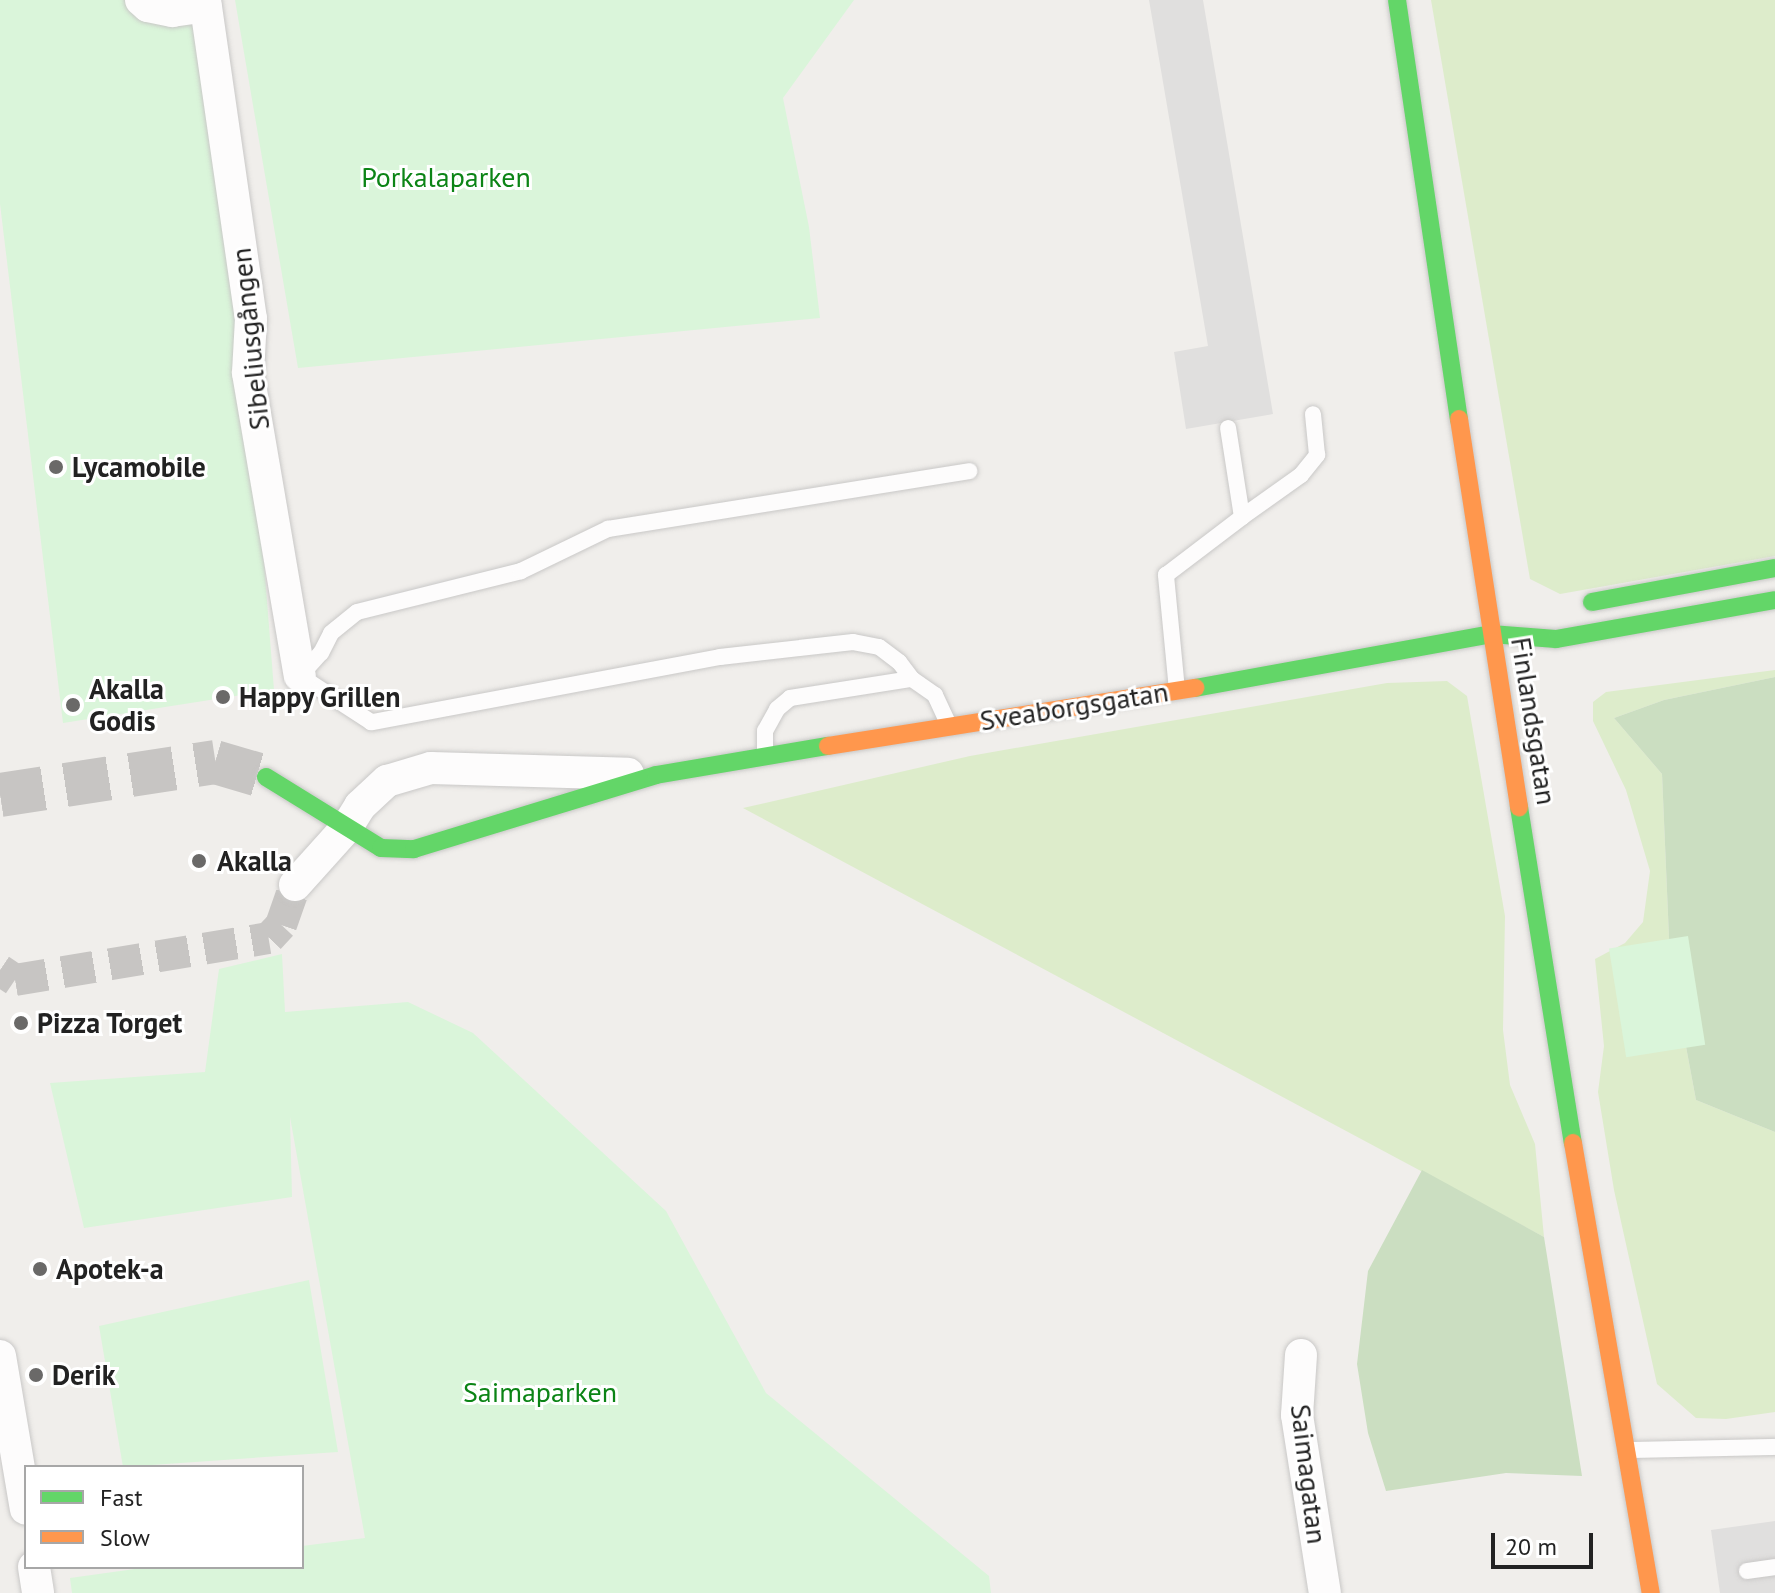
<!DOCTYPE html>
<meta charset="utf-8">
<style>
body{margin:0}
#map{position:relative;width:1775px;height:1593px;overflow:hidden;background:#f0eeeb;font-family:"PT Sans",sans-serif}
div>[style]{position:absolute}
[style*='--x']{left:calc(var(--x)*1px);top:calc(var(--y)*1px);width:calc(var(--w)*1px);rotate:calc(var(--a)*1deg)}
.grass>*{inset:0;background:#ddeccb}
.forest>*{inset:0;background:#cbdec1}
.park>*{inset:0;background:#daf5da;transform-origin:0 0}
.parking>*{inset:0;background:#e0dfde}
.street-tunnel>*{height:32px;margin-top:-16px;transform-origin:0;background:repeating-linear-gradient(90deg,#c7c5c3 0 32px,transparent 0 48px)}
.secondary-tunnel>*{height:44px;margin-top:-22px;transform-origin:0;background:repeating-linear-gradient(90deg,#c7c5c3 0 44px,transparent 0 66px)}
.roads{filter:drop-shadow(0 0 2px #c9c8c7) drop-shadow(0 0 2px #c9c8c7)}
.lane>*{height:16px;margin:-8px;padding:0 8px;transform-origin:8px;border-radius:8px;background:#fdfcfc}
.street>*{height:32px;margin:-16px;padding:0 16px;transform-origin:16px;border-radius:16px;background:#fdfcfc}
.fast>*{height:18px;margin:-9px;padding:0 9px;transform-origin:9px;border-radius:9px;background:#63d668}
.slow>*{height:18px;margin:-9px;padding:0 9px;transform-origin:9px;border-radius:9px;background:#ff974d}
.dots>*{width:22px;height:22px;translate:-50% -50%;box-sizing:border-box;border:4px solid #fff;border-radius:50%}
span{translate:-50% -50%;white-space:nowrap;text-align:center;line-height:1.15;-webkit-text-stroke:6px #fff;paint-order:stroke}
.park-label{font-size:28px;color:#0c8416}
.street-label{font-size:28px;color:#222}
.poi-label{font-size:28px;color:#222;font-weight:700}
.left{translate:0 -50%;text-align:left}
.legend{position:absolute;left:24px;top:1465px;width:280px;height:104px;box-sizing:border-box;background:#fff;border:2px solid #a7a7a7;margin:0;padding:10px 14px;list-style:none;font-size:24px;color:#222}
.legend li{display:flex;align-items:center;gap:16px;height:40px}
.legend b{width:40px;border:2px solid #a7a7a7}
.scale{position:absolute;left:1491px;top:1533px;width:102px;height:36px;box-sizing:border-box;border:4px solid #222;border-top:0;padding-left:10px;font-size:24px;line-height:28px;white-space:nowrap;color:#222;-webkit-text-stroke:6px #fff;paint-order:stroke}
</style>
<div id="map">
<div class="grass">
<i style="clip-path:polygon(1431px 0,1775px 0,1775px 556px,1560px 594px,1530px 579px)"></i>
<i style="clip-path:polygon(1775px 670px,1775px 677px,1664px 700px,1614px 718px,1662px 774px,1670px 961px,1696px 1100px,1775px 1132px,1775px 1412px,1726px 1419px,1696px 1418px,1657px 1384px,1614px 1190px,1598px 1092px,1604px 1046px,1595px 959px,1625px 943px,1643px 922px,1650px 871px,1626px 790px,1593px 721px,1593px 702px,1606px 692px)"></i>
<i style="clip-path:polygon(1447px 681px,1467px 696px,1505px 916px,1503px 1030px,1510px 1085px,1535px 1144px,1544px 1237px,743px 808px,970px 756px,1387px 683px)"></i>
</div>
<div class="forest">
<i style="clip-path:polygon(1775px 677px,1775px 1132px,1696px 1100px,1670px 961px,1662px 774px,1614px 718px,1664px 700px)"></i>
<i style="clip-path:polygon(1422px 1170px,1544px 1237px,1582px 1476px,1506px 1473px,1386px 1491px,1368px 1433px,1357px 1364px,1368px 1271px)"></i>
</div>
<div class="park">
<i style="clip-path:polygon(0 0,220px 0,274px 690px,63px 723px,0 204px)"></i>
<i style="clip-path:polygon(235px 0,854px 0,783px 98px,809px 227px,820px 318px,298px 368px)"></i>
<i style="left:1688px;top:936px;width:110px;height:80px;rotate:81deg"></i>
<i style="clip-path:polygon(282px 954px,285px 1012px,408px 1002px,473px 1033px,666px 1211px,766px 1393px,989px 1576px,991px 1593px,72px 1593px,70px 1578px,149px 1567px,302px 1567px,302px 1546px,365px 1538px,290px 1117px,292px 1197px,84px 1228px,50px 1083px,205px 1072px,219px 969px)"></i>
<i style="clip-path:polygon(309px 1280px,338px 1452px,123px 1467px,99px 1326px)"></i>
</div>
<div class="parking">
<i style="clip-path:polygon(1149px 0,1203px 0,1273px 414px,1186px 429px,1174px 352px,1208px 346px)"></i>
<i style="clip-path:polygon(1775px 1521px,1775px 1593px,1720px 1593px,1711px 1530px)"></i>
</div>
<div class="street-tunnel">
<i style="--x:0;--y:970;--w:18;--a:34"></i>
<i style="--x:15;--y:980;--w:257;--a:-9.4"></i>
<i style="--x:269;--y:938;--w:18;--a:-47"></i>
<i style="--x:281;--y:925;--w:42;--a:-70.7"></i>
</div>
<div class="secondary-tunnel">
<i style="--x:0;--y:795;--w:218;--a:-8.7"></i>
<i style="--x:215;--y:762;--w:53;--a:16.4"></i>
</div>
<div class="roads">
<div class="lane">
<i style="--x:1242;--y:517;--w:72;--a:-35.4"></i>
<i style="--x:1301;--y:475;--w:26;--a:-51"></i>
<i style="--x:1317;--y:455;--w:41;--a:-95.6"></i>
<i style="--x:1177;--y:690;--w:116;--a:-95.5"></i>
<i style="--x:1166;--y:575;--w:96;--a:-37.3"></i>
<i style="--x:1242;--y:517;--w:90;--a:-98.9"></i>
<i style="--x:947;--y:721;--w:29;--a:-115"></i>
<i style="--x:935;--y:695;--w:28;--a:-145"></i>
<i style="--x:912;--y:679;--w:21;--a:-127"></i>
<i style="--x:899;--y:662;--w:25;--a:-143"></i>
<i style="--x:879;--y:647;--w:26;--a:-169"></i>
<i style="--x:853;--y:642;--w:134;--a:173.6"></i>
<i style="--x:720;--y:657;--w:355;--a:169.4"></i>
<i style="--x:371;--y:722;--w:85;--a:-147.1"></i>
<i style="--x:300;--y:676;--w:31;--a:-48"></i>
<i style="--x:321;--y:653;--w:22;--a:-63"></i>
<i style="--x:331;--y:633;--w:33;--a:-39"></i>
<i style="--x:357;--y:612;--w:169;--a:-14"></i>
<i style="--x:521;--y:571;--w:97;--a:-25.8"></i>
<i style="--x:608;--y:529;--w:366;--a:-9.1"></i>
<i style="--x:765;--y:753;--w:22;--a:-90"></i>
<i style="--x:765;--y:731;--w:25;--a:-61"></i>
<i style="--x:777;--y:709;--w:17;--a:-40"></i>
<i style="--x:790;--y:698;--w:123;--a:-8.9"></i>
<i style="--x:1628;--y:1450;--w:147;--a:-1.2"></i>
<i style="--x:1747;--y:1571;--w:28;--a:-8"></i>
</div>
<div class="street">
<i style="--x:141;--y:0;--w:9;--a:41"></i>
<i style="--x:148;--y:6;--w:25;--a:12"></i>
<i style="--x:172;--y:11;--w:34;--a:-8"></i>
<i style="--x:205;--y:0;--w:322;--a:81.8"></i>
<i style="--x:251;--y:319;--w:54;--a:93.2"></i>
<i style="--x:248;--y:373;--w:307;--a:80.3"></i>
<i style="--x:295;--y:885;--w:78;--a:-48.1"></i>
<i style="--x:347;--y:827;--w:25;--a:-58"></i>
<i style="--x:360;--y:806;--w:37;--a:-43"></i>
<i style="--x:387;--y:781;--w:46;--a:-16.5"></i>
<i style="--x:431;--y:768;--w:197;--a:1.7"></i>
<i style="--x:1301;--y:1355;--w:60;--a:93.8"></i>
<i style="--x:1297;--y:1415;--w:180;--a:81.1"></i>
<i style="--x:0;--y:1356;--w:155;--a:80.4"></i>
<i style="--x:34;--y:1567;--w:26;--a:81"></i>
</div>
<div class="fast">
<i style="--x:1397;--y:0;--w:424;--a:81.6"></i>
<i style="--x:1592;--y:602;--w:186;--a:-10.5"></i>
<i style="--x:1195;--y:688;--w:301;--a:-10.3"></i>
<i style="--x:1491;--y:634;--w:65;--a:4.4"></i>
<i style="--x:1556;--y:639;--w:222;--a:-10.1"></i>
<i style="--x:266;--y:777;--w:135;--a:31.7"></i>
<i style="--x:381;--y:848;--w:33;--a:2"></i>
<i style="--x:414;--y:849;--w:253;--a:-17"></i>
<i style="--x:656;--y:775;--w:174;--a:-9.6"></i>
<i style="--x:1519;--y:807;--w:340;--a:80.9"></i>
</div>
<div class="slow">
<i style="--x:1459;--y:419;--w:393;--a:81.2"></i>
<i style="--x:828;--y:746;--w:372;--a:-9"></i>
<i style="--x:1573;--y:1143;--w:457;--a:80.2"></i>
</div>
</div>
<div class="dots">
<i style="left:56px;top:467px;background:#6a6968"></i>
<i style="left:223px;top:697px;background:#6a6968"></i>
<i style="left:73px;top:705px;background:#6a6968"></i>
<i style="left:199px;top:861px;background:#6a6968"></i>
<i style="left:21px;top:1023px;background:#6a6968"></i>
<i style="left:40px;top:1269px;background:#6a6968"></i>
<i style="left:36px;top:1375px;background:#6a6968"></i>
</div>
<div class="park-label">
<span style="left:446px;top:177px">Porkalaparken</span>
<span style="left:540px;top:1392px">Saimaparken</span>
</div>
<div class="street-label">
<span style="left:250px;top:339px;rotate:-96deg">Sibeliusgången</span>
<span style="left:1074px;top:706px;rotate:-9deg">Sveaborgsgatan</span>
<span style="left:1534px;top:721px;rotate:81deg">Finlandsgatan</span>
<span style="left:1309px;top:1474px;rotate:83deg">Saimagatan</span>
</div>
<div class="poi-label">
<span class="left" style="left:72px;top:467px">Lycamobile</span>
<span class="left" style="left:89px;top:705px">Akalla<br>Godis</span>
<span class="left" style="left:239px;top:697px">Happy Grillen</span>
<span class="left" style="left:217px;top:861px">Akalla</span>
<span class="left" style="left:37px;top:1023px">Pizza Torget</span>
<span class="left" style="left:56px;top:1269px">Apotek-a</span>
<span class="left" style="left:52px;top:1375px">Derik</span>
</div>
<ul class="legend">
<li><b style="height:10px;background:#63d668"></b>Fast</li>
<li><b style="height:10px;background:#ff974d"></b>Slow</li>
</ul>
<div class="scale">20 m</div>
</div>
